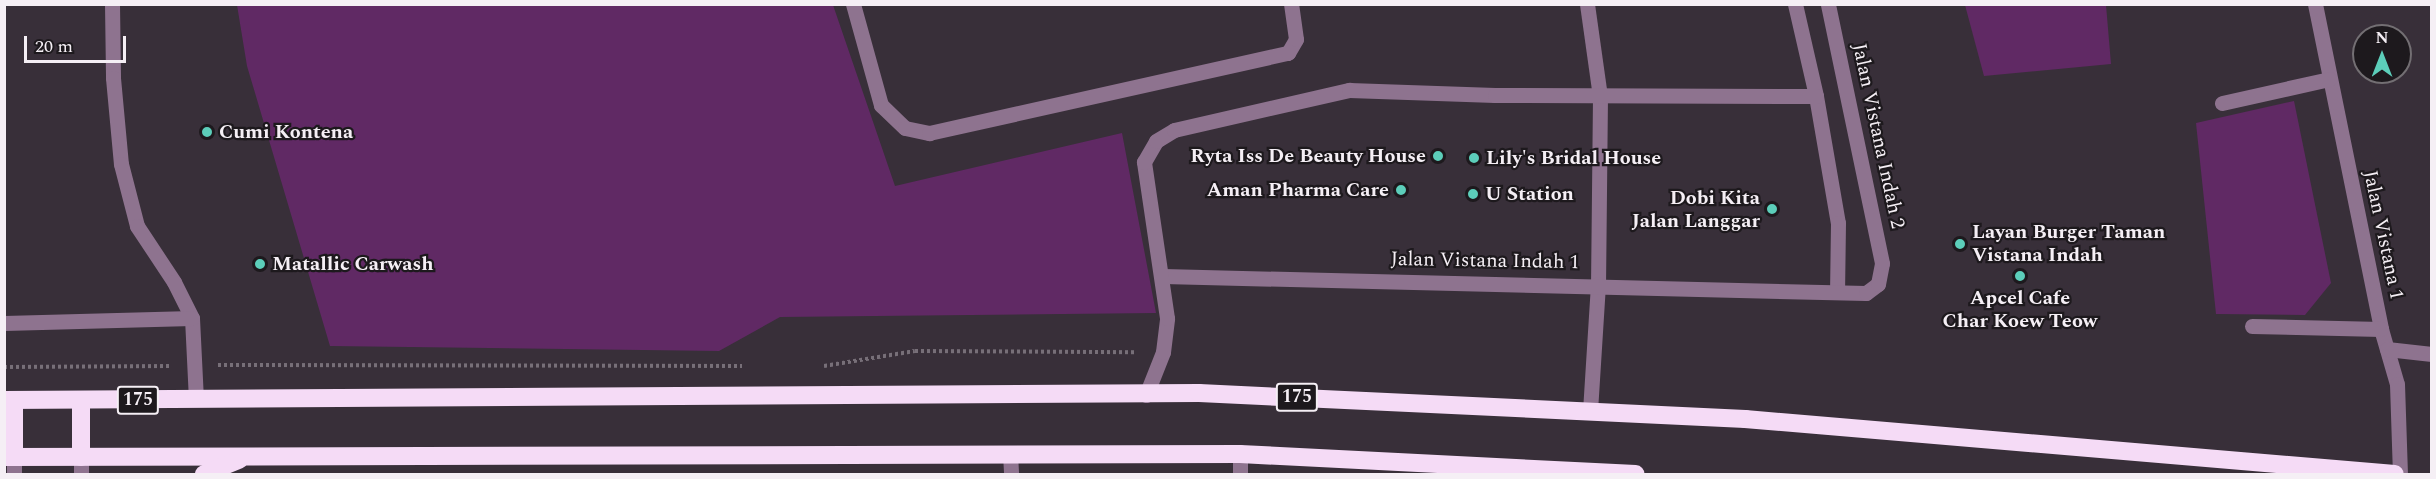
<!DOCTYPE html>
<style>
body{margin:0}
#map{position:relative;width:2436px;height:479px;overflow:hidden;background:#382f39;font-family:Spectral,serif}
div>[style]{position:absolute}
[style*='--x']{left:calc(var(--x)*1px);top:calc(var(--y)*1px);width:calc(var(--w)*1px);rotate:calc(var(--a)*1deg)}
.green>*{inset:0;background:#602964}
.path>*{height:4px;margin-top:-2px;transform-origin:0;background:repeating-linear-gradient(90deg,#776f78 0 3px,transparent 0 6px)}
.minor>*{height:15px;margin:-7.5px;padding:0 7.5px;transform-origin:7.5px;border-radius:7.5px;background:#8e738f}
.highway>*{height:18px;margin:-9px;padding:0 9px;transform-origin:9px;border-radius:9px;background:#f5dbf6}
.dots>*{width:16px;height:16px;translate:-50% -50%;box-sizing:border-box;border:3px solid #1d191d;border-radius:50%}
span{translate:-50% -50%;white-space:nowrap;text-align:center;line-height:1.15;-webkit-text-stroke:4.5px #1d191d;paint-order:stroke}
.shield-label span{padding:2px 4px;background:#1d191d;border:2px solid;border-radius:4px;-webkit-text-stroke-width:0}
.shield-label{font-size:18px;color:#f5eff5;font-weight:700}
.poi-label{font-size:20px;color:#f5eff5;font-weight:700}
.left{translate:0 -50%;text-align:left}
.right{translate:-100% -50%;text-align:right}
.street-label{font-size:20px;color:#f5eff5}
.frame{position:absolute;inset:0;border:6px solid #f5eff5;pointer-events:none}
.north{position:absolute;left:2352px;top:24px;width:60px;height:60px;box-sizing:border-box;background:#1d191d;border:2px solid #736f73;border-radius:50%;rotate:0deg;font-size:16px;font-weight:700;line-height:24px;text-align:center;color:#f5eff5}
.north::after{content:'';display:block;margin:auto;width:21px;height:27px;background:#5cceba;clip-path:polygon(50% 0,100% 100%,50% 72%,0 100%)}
.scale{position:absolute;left:24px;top:36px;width:102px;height:27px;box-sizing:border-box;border:3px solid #f5eff5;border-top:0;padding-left:8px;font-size:18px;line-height:21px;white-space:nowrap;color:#f5eff5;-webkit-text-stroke:4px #1d191d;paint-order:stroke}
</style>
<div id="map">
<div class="green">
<i style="clip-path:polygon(237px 5px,833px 5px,895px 186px,1122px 133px,1156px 313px,780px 317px,719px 351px,330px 346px,247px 66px)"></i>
<i style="clip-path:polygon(1965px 5px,2106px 5px,2111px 64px,1984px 76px)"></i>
<i style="clip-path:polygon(2294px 101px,2331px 283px,2305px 315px,2216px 314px,2196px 123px)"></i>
</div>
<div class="path">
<i style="--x:218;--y:365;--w:524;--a:0.11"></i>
<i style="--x:824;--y:366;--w:92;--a:-9.4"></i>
<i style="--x:915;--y:351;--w:222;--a:0.3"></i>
<i style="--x:4;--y:367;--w:168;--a:-0.3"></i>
</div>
<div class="minor">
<i style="--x:112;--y:4;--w:74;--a:89.2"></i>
<i style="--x:113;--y:78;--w:86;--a:84.7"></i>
<i style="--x:121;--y:164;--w:64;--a:75.5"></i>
<i style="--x:137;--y:226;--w:67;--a:56.5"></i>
<i style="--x:174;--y:282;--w:40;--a:63.4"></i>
<i style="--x:192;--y:318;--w:81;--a:87.2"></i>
<i style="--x:853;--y:4;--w:105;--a:74.5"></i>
<i style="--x:881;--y:105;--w:33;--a:44"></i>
<i style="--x:905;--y:128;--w:25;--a:12"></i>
<i style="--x:929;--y:133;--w:368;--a:-12.6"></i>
<i style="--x:1288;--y:53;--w:16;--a:-60"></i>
<i style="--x:1296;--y:39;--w:35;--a:-98"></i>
<i style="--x:1587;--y:4;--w:93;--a:82"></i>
<i style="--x:1600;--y:96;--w:188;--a:90.6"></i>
<i style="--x:1598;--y:284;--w:126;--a:93.6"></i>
<i style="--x:1795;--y:4;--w:94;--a:77.1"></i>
<i style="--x:1816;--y:96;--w:129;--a:80.2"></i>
<i style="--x:1838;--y:223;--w:68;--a:90.8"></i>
<i style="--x:2315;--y:4;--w:332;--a:78.5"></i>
<i style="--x:2381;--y:329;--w:57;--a:73.8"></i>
<i style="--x:2397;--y:384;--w:90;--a:88.1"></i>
<i style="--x:2222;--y:103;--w:110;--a:-12.6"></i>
<i style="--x:1163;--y:276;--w:703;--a:1.39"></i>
<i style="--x:1866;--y:293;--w:15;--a:-37"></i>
<i style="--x:1878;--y:284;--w:21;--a:-79"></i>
<i style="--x:1882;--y:263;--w:265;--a:-101.8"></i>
<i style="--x:4;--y:323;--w:188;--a:-1.5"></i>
<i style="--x:2252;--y:326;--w:129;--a:1.3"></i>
<i style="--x:2387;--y:349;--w:45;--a:6.3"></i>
<i style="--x:1146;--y:395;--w:46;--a:-68.4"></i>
<i style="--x:1163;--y:352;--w:34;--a:-83"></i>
<i style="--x:1167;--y:318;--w:158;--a:-98.4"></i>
<i style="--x:1144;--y:162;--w:24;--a:-60"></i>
<i style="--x:1156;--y:141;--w:21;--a:-31"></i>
<i style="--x:1174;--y:130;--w:180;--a:-12.9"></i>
<i style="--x:1349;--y:90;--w:146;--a:2"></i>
<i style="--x:1495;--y:95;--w:321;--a:0.2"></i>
<i style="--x:1010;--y:453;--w:21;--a:87"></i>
<i style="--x:1240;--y:454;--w:20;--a:90"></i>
<i style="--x:81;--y:457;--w:17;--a:90"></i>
<i style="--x:14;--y:474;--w:17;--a:-90"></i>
</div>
<div class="highway">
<i style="--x:4;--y:400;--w:1195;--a:-0.34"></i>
<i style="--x:1199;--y:393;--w:547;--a:2.73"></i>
<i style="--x:1745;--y:419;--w:652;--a:4.84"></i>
<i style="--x:14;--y:400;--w:57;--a:90"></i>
<i style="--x:81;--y:400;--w:57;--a:90"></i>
<i style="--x:4;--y:457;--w:1236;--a:-0.14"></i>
<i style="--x:1240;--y:454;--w:396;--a:2.9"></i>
<i style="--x:204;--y:474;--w:38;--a:-22"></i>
</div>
<div class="dots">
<i style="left:207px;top:132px;background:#5cceba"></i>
<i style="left:1438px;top:156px;background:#5cceba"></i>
<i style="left:1474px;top:158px;background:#5cceba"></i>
<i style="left:1401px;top:190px;background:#5cceba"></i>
<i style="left:1473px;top:194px;background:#5cceba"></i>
<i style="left:1772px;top:209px;background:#5cceba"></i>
<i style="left:1960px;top:244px;background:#5cceba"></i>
<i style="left:260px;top:264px;background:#5cceba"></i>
<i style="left:2020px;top:276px;background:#5cceba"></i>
</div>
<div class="shield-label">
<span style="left:1297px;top:397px">175</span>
<span style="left:138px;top:400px">175</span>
</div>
<div class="poi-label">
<span class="left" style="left:219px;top:132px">Cumi Kontena</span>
<span class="right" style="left:1426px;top:156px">Ryta Iss De Beauty House</span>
<span class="left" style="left:1486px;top:158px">Lily's Bridal House</span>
<span class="right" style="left:1389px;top:190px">Aman Pharma Care</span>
<span class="left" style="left:1485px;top:194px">U Station</span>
<span class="right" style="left:1760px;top:210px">Dobi Kita<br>Jalan Langgar</span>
<span class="left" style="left:1972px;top:244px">Layan Burger Taman<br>Vistana Indah</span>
<span class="left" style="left:272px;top:264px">Matallic Carwash</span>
<span style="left:2020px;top:310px">Apcel Cafe<br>Char Koew Teow</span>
</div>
<div class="street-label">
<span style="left:1878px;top:136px;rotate:78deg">Jalan Vistana Indah 2</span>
<span style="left:2383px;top:235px;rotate:78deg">Jalan Vistana 1</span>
<span style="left:1485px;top:261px;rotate:1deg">Jalan Vistana Indah 1</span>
</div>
<div class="frame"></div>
<div class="north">N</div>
<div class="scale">20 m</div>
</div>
